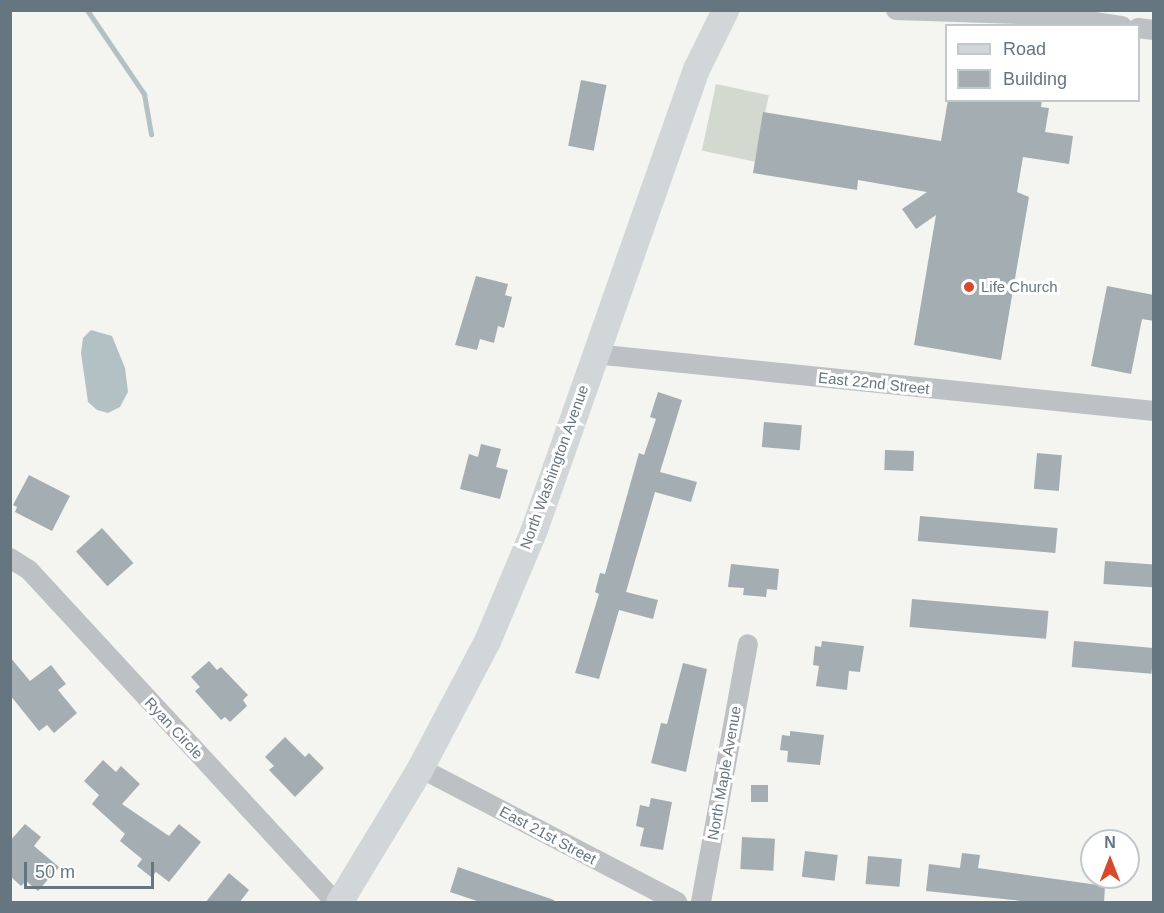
<!DOCTYPE html>
<style>
body{margin:0}
#map{position:relative;width:1164px;height:913px;overflow:hidden;background:#f4f4f0;font-family:Helvetica,sans-serif}
div>[style]{position:absolute}
[style*='--x']{left:calc(var(--x)*1px);top:calc(var(--y)*1px);width:calc(var(--w)*1px);rotate:calc(var(--a)*1deg)}
.green>*{inset:0;background:#d4d9d0;transform-origin:0 0}
.water>*{inset:0;background:#b4c1c4}
.stream>*{height:5px;margin:-2.5px;padding:0 2.5px;transform-origin:2.5px;border-radius:2.5px;background:#b4c1c4}
.building>*{inset:0;background:#a4adb1;transform-origin:0 0}
.street>*{height:20px;margin:-10px;padding:0 10px;transform-origin:10px;border-radius:10px;background:#bdc1c4}
.secondary>*{height:27px;margin:-13.5px;padding:0 13.5px;transform-origin:13.5px;border-radius:13.5px;background:#d1d6d9}
.dots>*{width:16px;height:16px;translate:-50% -50%;box-sizing:border-box;border:3px solid #fff;border-radius:50%}
span{translate:-50% -50%;white-space:nowrap;text-align:center;line-height:1.15;-webkit-text-stroke:6px #fff;paint-order:stroke}
.poi-label{font-size:15px;color:#657680}
.left{translate:0 -50%;text-align:left}
.street-label{font-size:15px;color:#657680}
.frame{position:absolute;inset:0;border:12px solid #657680;pointer-events:none}
.legend{position:absolute;left:945px;top:24px;width:195px;height:78px;box-sizing:border-box;background:#fff;border:2px solid #c1c8cc;margin:0;padding:8px 10px;list-style:none;font-size:18px;color:#657680}
.legend li{display:flex;align-items:center;gap:12px;height:30px}
.legend b{width:30px;border:2px solid #c1c8cc}
.north{position:absolute;left:1080px;top:829px;width:60px;height:60px;box-sizing:border-box;background:#fff;border:2px solid #c1c8cc;border-radius:50%;rotate:0deg;font-size:16px;font-weight:700;line-height:24px;text-align:center;color:#657680}
.north::after{content:'';display:block;margin:auto;width:21px;height:27px;background:#d9482b;clip-path:polygon(50% 0,100% 100%,50% 72%,0 100%)}
.scale{position:absolute;left:24px;top:862px;width:130px;height:27px;box-sizing:border-box;border:3px solid #657680;border-top:0;padding-left:8px;font-size:18px;line-height:21px;white-space:nowrap;color:#657680;-webkit-text-stroke:4px #fff;paint-order:stroke}
</style>
<div id="map">
<div class="green">
<i style="left:716px;top:84px;width:54px;height:68px;rotate:12deg"></i>
</div>
<div class="water">
<i style="clip-path:polygon(91px 330px,112px 336px,125px 368px,128px 392px,120px 407px,108px 413px,97px 410px,88px 402px,81px 353px,83px 338px)"></i>
</div>
<div class="stream">
<i style="--x:87;--y:10;--w:102;--a:55.8"></i>
<i style="--x:144;--y:94;--w:41;--a:80.1"></i>
</div>
<div class="building">
<i style="left:581px;top:80px;width:26px;height:67px;rotate:11deg"></i>
<i style="clip-path:polygon(948px 100px,1042px 100px,1041px 107px,1049px 108px,1045px 132px,1073px 136px,1069px 164px,1023px 157px,1017px 192px,1029px 197px,1001px 360px,914px 345px,936px 215px,916px 229px,902px 209px,927px 192px,858px 180px,857px 190px,753px 173px,763px 112px,941px 141px)"></i>
<i style="clip-path:polygon(476px 276px,508px 284px,505px 295px,512px 297px,504px 328px,498px 326px,494px 343px,480px 339px,477px 350px,455px 345px)"></i>
<i style="clip-path:polygon(1107px 286px,1154px 295px,1154px 321px,1142px 319px,1131px 374px,1091px 366px)"></i>
<i style="clip-path:polygon(658px 392px,682px 400px,660px 472px,697px 482px,691px 502px,655px 492px,626px 592px,658px 600px,653px 619px,619px 610px,599px 679px,575px 673px,599px 594px,595px 592px,600px 573px,605px 574px,639px 453px,644px 455px,656px 419px,650px 417px)"></i>
<i style="left:764px;top:422px;width:38px;height:25px;rotate:5deg"></i>
<i style="clip-path:polygon(481px 444px,501px 449px,496px 467px,508px 470px,500px 499px,460px 489px,469px 454px,478px 457px)"></i>
<i style="left:885px;top:450px;width:29px;height:20px;rotate:2deg"></i>
<i style="left:1037px;top:453px;width:25px;height:36px;rotate:5deg"></i>
<i style="clip-path:polygon(29px 475px,70px 496px,52px 531px,15px 512px,17px 507px,13px 505px)"></i>
<i style="left:920px;top:516px;width:138px;height:25px;rotate:5deg"></i>
<i style="left:102px;top:528px;width:47px;height:35px;rotate:48deg"></i>
<i style="left:1105px;top:561px;width:49px;height:23px;rotate:4deg"></i>
<i style="clip-path:polygon(731px 564px,779px 569px,777px 590px,767px 589px,766px 597px,743px 595px,744px 588px,728px 587px)"></i>
<i style="left:912px;top:599px;width:137px;height:28px;rotate:5deg"></i>
<i style="clip-path:polygon(822px 641px,864px 646px,860px 672px,849px 671px,847px 690px,816px 686px,819px 666px,813px 665px,815px 646px,821px 647px)"></i>
<i style="left:1074px;top:641px;width:80px;height:26px;rotate:5deg"></i>
<i style="clip-path:polygon(10px 657px,30px 681px,51px 665px,66px 684px,58px 690px,77px 713px,54px 733px,47px 725px,39px 731px,10px 695px)"></i>
<i style="clip-path:polygon(209px 661px,217px 670px,221px 667px,248px 695px,243px 700px,247px 706px,230px 722px,225px 717px,221px 720px,195px 691px,200px 687px,191px 677px)"></i>
<i style="clip-path:polygon(683px 663px,707px 669px,686px 772px,651px 763px,661px 723px,667px 724px)"></i>
<i style="clip-path:polygon(790px 731px,824px 735px,820px 765px,787px 762px,788px 751px,780px 750px,782px 735px,790px 736px)"></i>
<i style="clip-path:polygon(285px 737px,305px 757px,309px 753px,324px 768px,295px 797px,269px 770px,274px 766px,265px 757px)"></i>
<i style="clip-path:polygon(103px 760px,116px 772px,121px 766px,140px 784px,122px 804px,169px 836px,179px 824px,201px 842px,169px 882px,156px 872px,151px 877px,137px 866px,142px 859px,120px 841px,125px 834px,92px 804px,99px 795px,84px 781px)"></i>
<i style="left:751px;top:785px;width:17px;height:17px"></i>
<i style="clip-path:polygon(651px 798px,672px 802px,663px 850px,640px 846px,644px 828px,636px 826px,640px 805px,649px 807px)"></i>
<i style="clip-path:polygon(25px 824px,41px 837px,34px 846px,59px 867px,38px 891px,26px 881px,21px 886px,10px 876px,10px 841px)"></i>
<i style="left:742px;top:837px;width:33px;height:32px;rotate:3deg"></i>
<i style="left:805px;top:851px;width:33px;height:26px;rotate:7deg"></i>
<i style="clip-path:polygon(962px 853px,980px 855px,978px 868px,1105px 886px,1104px 903px,1041px 903px,926px 891px,929px 864px,960px 868px)"></i>
<i style="left:868px;top:856px;width:34px;height:28px;rotate:5deg"></i>
<i style="clip-path:polygon(458px 867px,554px 900px,554px 903px,483px 903px,450px 892px)"></i>
<i style="clip-path:polygon(229px 873px,249px 890px,239px 903px,205px 903px)"></i>
</div>
<div class="street">
<i style="--x:896;--y:10;--w:153;--a:1.9"></i>
<i style="--x:1049;--y:15;--w:74;--a:8.6"></i>
<i style="--x:1138;--y:28;--w:16;--a:7"></i>
<i style="--x:594;--y:354;--w:563;--a:5.81"></i>
<i style="--x:10;--y:558;--w:22;--a:32"></i>
<i style="--x:29;--y:570;--w:452;--a:47.3"></i>
<i style="--x:420;--y:768;--w:290;--a:27.5"></i>
<i style="--x:701;--y:902;--w:262;--a:-79.7"></i>
</div>
<div class="secondary">
<i style="--x:339;--y:902;--w:157;--a:-58.8"></i>
<i style="--x:420;--y:768;--w:144;--a:-62.2"></i>
<i style="--x:487;--y:641;--w:121;--a:-67.2"></i>
<i style="--x:534;--y:529;--w:490;--a:-70.6"></i>
<i style="--x:697;--y:67;--w:64;--a:-63.8"></i>
</div>
<div class="dots">
<i style="left:969px;top:287px;background:#d9482b"></i>
</div>
<div class="poi-label">
<span class="left" style="left:981px;top:287px">Life Church</span>
</div>
<div class="street-label">
<span style="left:874px;top:383px;rotate:6deg">East 22nd Street</span>
<span style="left:554px;top:467px;rotate:-70deg">North Washington Avenue</span>
<span style="left:174px;top:728px;rotate:47deg">Ryan Circle</span>
<span style="left:724px;top:773px;rotate:-80deg">North Maple Avenue</span>
<span style="left:548px;top:835px;rotate:28deg">East 21st Street</span>
</div>
<div class="frame"></div>
<ul class="legend">
<li><b style="height:8px;background:#d1d6d9"></b>Road</li>
<li><b style="height:16px;background:#a4adb1"></b>Building</li>
</ul>
<div class="north">N</div>
<div class="scale">50 m</div>
</div>
